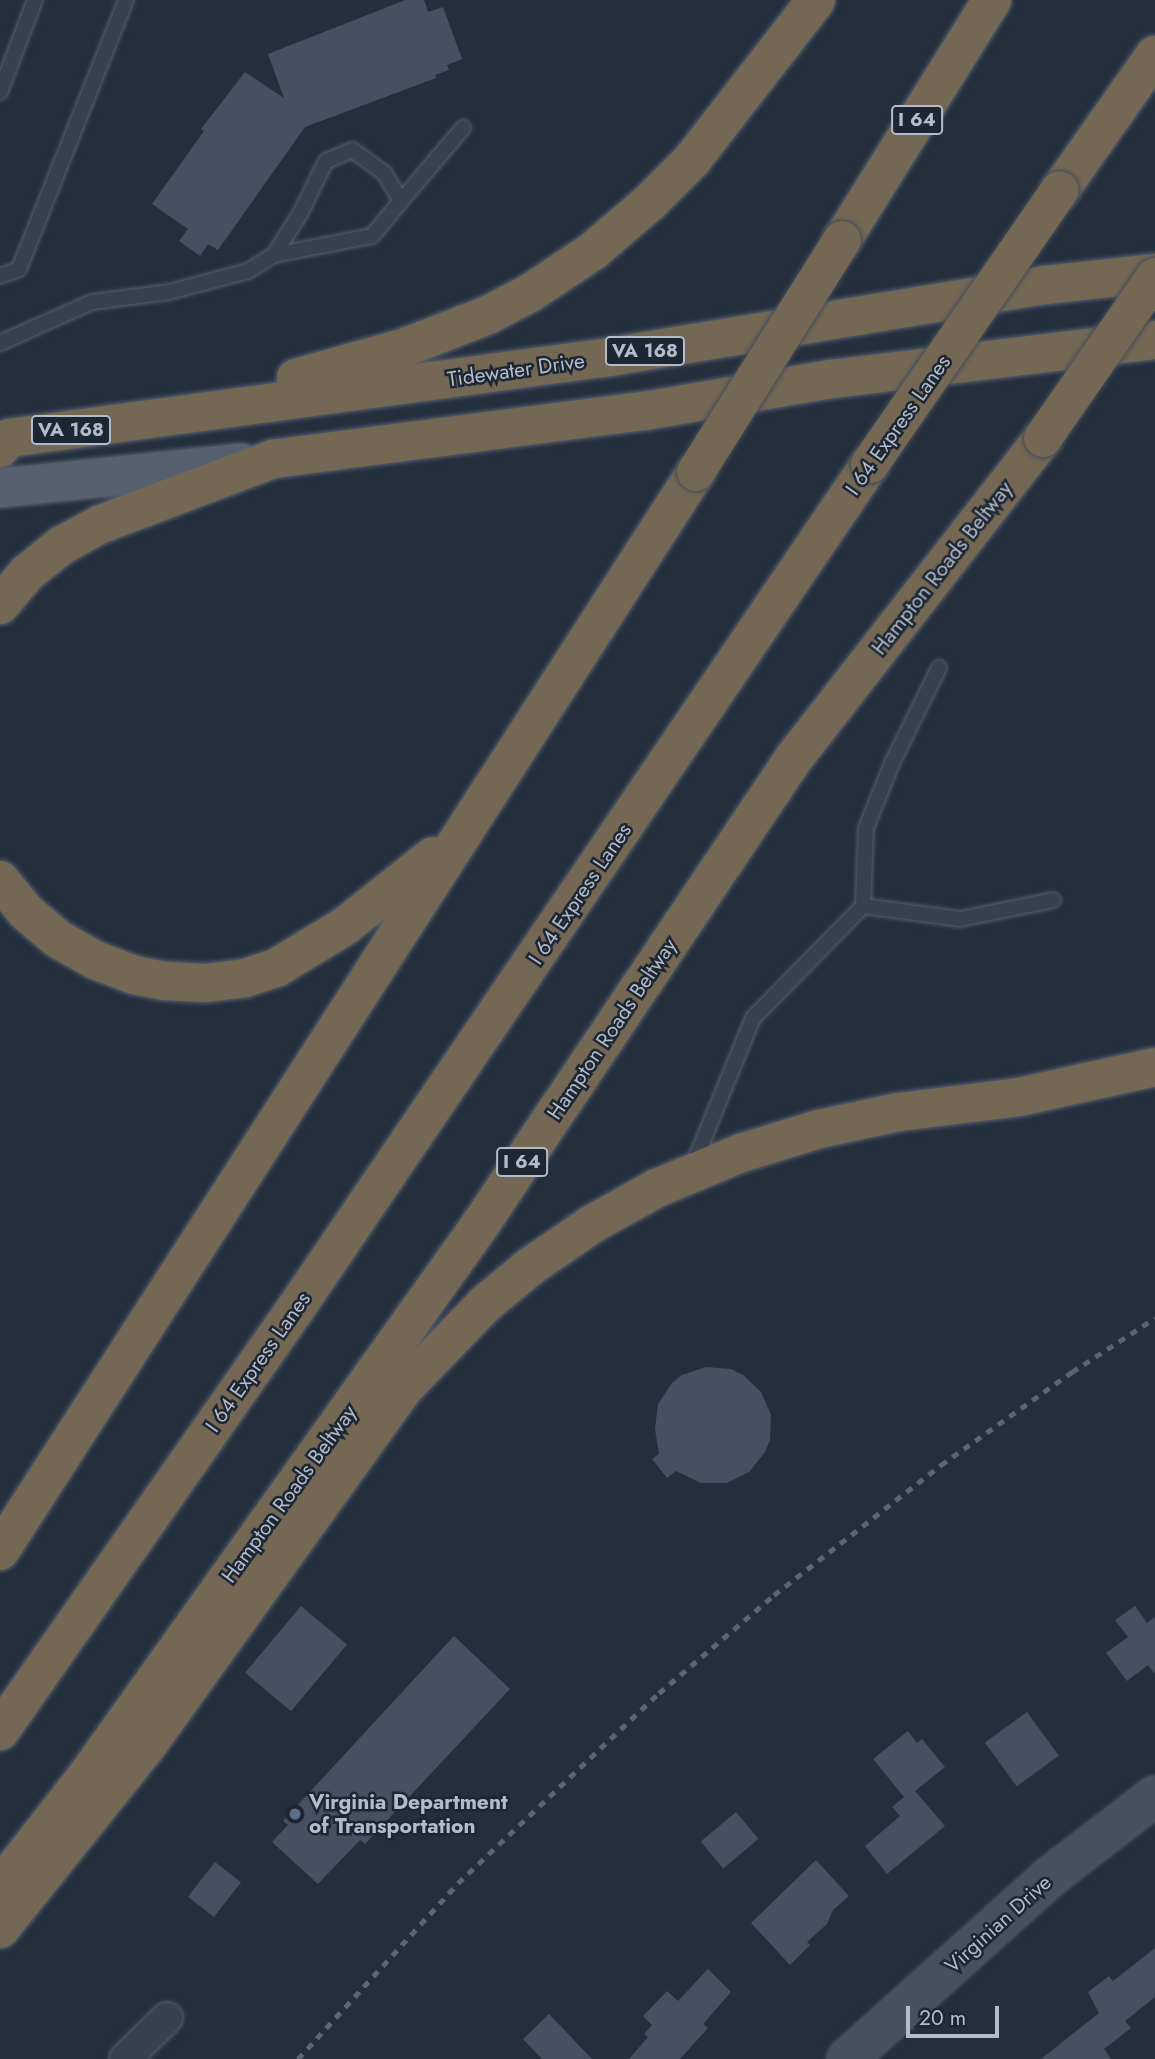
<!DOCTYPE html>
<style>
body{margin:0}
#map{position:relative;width:1155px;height:2059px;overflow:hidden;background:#242f3e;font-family:Jost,sans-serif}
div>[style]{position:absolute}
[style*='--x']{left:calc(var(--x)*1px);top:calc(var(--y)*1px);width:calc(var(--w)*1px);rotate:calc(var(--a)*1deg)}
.building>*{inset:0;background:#455162;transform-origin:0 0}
.roads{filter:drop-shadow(0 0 2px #565f6c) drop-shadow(0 0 2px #565f6c)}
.lane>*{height:14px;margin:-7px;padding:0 7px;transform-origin:7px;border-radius:7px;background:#38414e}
.street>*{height:30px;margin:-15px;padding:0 15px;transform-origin:15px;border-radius:15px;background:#38414e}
.secondary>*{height:38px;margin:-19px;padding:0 19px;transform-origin:19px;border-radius:19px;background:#465061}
.primary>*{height:38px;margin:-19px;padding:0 19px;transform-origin:19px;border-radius:19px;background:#56606e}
.highway>*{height:38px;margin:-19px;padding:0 19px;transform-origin:19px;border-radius:19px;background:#746855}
.rail>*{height:5px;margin-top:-2.5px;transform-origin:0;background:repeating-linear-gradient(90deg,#5a6575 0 7px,transparent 0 14px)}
.bridges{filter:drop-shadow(0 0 2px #434c59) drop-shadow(0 0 2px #434c59)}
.highway-bridge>*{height:38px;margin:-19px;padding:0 19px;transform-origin:19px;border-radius:19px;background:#746855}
.dots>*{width:19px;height:19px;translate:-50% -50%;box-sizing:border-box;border:4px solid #1d2633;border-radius:50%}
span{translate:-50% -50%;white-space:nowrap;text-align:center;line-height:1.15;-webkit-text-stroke:5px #1d2633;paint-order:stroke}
.shield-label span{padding:2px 5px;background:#1d2633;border:2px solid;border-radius:5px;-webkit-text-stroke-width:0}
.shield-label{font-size:19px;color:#b4bcc9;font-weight:700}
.street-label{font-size:21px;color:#b4bcc9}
.poi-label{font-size:21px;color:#b4bcc9;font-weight:700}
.left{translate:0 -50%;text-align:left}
.scale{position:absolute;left:906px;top:2006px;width:93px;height:32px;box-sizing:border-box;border:4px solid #b4bcc9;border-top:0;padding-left:9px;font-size:21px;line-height:24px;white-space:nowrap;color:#b4bcc9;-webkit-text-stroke:5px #1d2633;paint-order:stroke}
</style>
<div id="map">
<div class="building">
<i style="clip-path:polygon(405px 0,424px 0,428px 12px,443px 7px,462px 59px,447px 65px,449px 70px,435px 75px,436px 78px,305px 127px,218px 250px,208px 244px,200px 256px,179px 241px,188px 229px,152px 204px,204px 131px,201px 129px,245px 72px,284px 98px,268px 54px)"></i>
<i style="clip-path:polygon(706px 1367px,731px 1369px,743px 1375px,761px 1392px,771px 1415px,770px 1440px,765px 1452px,749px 1472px,727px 1483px,701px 1483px,676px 1471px,667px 1478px,652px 1459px,659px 1454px,655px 1429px,658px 1404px,672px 1383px,682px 1375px)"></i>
<i style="left:301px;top:1606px;width:60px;height:87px;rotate:40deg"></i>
<i style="clip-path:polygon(1135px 1606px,1147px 1623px,1155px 1617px,1155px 1674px,1148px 1665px,1127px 1681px,1106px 1653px,1128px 1637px,1115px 1620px)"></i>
<i style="clip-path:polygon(454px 1636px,510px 1689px,365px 1844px,360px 1840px,318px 1884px,272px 1842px,288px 1825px,283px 1821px)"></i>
<i style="left:1027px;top:1712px;width:54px;height:52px;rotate:54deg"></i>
<i style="clip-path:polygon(908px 1731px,917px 1743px,922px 1739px,945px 1767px,915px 1791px,945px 1826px,887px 1874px,865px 1846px,900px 1816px,892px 1807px,904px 1797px,873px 1759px)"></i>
<i style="left:736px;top:1812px;width:35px;height:46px;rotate:50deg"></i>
<i style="clip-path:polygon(816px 1860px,849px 1896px,833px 1910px,827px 1924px,807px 1942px,810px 1945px,790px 1965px,751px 1923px)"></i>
<i style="left:215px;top:1862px;width:33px;height:44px;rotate:38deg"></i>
<i style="clip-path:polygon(1155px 1948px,1155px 1997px,1125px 2021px,1131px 2028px,1104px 2049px,1111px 2059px,1041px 2059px,1099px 2013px,1088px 1992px,1109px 1976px,1113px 1981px)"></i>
<i style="clip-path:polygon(708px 1969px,731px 1992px,703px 2024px,708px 2028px,680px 2059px,629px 2059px,648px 2037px,644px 2034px,652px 2025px,643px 2016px,667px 1991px,678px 2001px)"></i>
<i style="clip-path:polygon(549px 2014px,592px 2059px,542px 2059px,523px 2039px)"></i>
</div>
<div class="roads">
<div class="lane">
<i style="--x:0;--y:92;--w:98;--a:-69.2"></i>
<i style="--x:401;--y:201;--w:96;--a:-49.7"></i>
<i style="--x:0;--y:276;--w:20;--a:-20"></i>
<i style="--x:19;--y:269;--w:289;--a:-68.3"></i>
<i style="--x:0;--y:343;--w:101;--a:-24"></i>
<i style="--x:92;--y:302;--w:78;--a:-7.4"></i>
<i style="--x:169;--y:292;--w:82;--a:-14.9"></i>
<i style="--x:248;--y:271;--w:31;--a:-32"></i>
<i style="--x:274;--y:255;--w:100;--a:-11"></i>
<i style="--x:372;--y:236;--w:45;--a:-50.4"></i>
<i style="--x:401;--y:201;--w:33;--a:-121"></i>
<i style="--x:384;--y:173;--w:39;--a:-144"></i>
<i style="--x:352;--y:150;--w:28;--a:157"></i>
<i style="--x:326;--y:161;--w:59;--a:116.1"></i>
<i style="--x:300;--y:214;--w:49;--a:122.4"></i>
<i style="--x:863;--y:906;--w:78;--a:-87.8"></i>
<i style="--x:866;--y:828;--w:72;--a:-68.1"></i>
<i style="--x:893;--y:761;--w:104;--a:-63.7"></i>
<i style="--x:693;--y:1165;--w:159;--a:-67.8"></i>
<i style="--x:753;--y:1018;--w:157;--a:-45.5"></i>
<i style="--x:863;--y:906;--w:98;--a:7.6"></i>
<i style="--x:960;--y:919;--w:95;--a:-11.5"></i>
</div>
<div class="street">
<i style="--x:125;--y:2059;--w:59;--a:-44.3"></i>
</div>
<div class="secondary">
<i style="--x:847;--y:2059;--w:274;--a:-41.9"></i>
<i style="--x:1051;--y:1876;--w:131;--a:-37.6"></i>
</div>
<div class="primary">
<i style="--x:0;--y:488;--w:243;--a:-5.9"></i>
</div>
<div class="highway">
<i style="--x:1060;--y:190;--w:165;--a:-54.9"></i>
<i style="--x:842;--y:240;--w:283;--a:-58"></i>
<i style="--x:296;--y:378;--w:114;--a:-15.7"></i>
<i style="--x:406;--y:347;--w:88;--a:-21.3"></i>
<i style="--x:488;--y:315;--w:47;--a:-27.6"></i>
<i style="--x:530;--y:293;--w:76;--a:-33.7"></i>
<i style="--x:593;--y:251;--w:75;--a:-40.7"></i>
<i style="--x:650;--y:202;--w:59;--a:-45"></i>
<i style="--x:692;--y:160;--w:202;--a:-52.2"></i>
<i style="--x:0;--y:448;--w:13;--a:-48"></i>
<i style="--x:9;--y:438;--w:606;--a:-7.68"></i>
<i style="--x:610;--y:357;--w:441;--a:-9.4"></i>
<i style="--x:1045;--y:285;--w:111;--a:-6.2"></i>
<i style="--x:0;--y:605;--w:42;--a:-49.8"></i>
<i style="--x:27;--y:573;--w:45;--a:-38.7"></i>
<i style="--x:62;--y:545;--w:44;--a:-28.3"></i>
<i style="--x:101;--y:524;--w:184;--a:-20.7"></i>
<i style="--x:273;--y:459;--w:374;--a:-7.4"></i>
<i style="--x:644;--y:411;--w:190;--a:-9.7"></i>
<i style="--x:831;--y:379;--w:326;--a:-6.9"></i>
<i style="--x:0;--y:880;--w:41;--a:50.9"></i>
<i style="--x:26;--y:912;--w:42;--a:40.2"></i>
<i style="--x:58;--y:939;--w:43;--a:29.6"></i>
<i style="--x:95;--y:960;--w:42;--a:21"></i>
<i style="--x:134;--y:975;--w:32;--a:11"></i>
<i style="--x:165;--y:981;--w:41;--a:2.8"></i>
<i style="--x:206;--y:983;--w:39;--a:-7"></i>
<i style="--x:245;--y:978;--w:33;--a:-18"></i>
<i style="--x:276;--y:968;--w:81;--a:-31.3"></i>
<i style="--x:345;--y:926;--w:112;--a:-38.5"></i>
<i style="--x:0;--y:1551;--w:1284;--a:-57.18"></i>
<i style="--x:0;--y:1731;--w:513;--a:-55.01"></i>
<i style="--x:294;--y:1311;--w:1024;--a:-55.78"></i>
<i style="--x:0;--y:1887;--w:140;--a:-52"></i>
<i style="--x:86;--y:1777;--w:675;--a:-54.47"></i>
<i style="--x:478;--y:1228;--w:566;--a:-56.09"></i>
<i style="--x:794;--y:758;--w:405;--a:-52.1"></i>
<i style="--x:0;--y:1929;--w:233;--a:-51.3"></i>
<i style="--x:146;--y:1747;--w:441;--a:-54.3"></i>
<i style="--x:403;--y:1389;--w:118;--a:-46"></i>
<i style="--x:485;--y:1304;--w:60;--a:-39.6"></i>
<i style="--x:531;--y:1266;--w:74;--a:-34.5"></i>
<i style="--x:592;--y:1224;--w:74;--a:-29"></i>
<i style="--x:657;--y:1188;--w:91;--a:-22.6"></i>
<i style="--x:741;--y:1153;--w:82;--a:-17.1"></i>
<i style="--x:819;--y:1129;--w:82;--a:-12"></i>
<i style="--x:899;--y:1112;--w:121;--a:-7.1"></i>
<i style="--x:1019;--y:1097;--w:139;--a:-12.4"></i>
</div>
</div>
<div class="rail">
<i style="--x:298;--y:2059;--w:238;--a:-47.7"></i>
<i style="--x:458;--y:1883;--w:277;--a:-43.4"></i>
<i style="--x:659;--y:1693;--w:151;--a:-40.4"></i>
<i style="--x:774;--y:1595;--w:212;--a:-37.9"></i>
<i style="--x:941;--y:1465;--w:161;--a:-35.4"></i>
<i style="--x:1072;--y:1372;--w:99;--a:-33"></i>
</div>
<div class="bridges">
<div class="highway-bridge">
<i style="--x:1043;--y:438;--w:196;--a:-55.2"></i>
<i style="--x:870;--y:464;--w:333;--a:-55.3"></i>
<i style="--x:696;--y:472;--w:274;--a:-57.8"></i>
</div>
</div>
<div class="dots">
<i style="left:295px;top:1814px;background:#5c6f8a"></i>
</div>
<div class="shield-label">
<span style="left:917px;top:120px">I 64</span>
<span style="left:645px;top:351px">VA 168</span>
<span style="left:71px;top:430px">VA 168</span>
<span style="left:522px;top:1162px">I 64</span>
</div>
<div class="street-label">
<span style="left:516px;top:370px;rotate:-8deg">Tidewater Drive</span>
<span style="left:898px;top:425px;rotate:-55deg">I 64 Express Lanes</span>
<span style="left:942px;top:568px;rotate:-52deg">Hampton Roads Beltway</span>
<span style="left:580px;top:894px;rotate:-56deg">I 64 Express Lanes</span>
<span style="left:612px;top:1029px;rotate:-56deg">Hampton Roads Beltway</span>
<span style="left:258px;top:1362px;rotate:-55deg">I 64 Express Lanes</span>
<span style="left:289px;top:1494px;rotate:-54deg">Hampton Roads Beltway</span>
<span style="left:998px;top:1924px;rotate:-42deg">Virginian Drive</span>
</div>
<div class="poi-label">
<span class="left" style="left:309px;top:1814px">Virginia Department<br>of Transportation</span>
</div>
<div class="scale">20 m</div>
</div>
